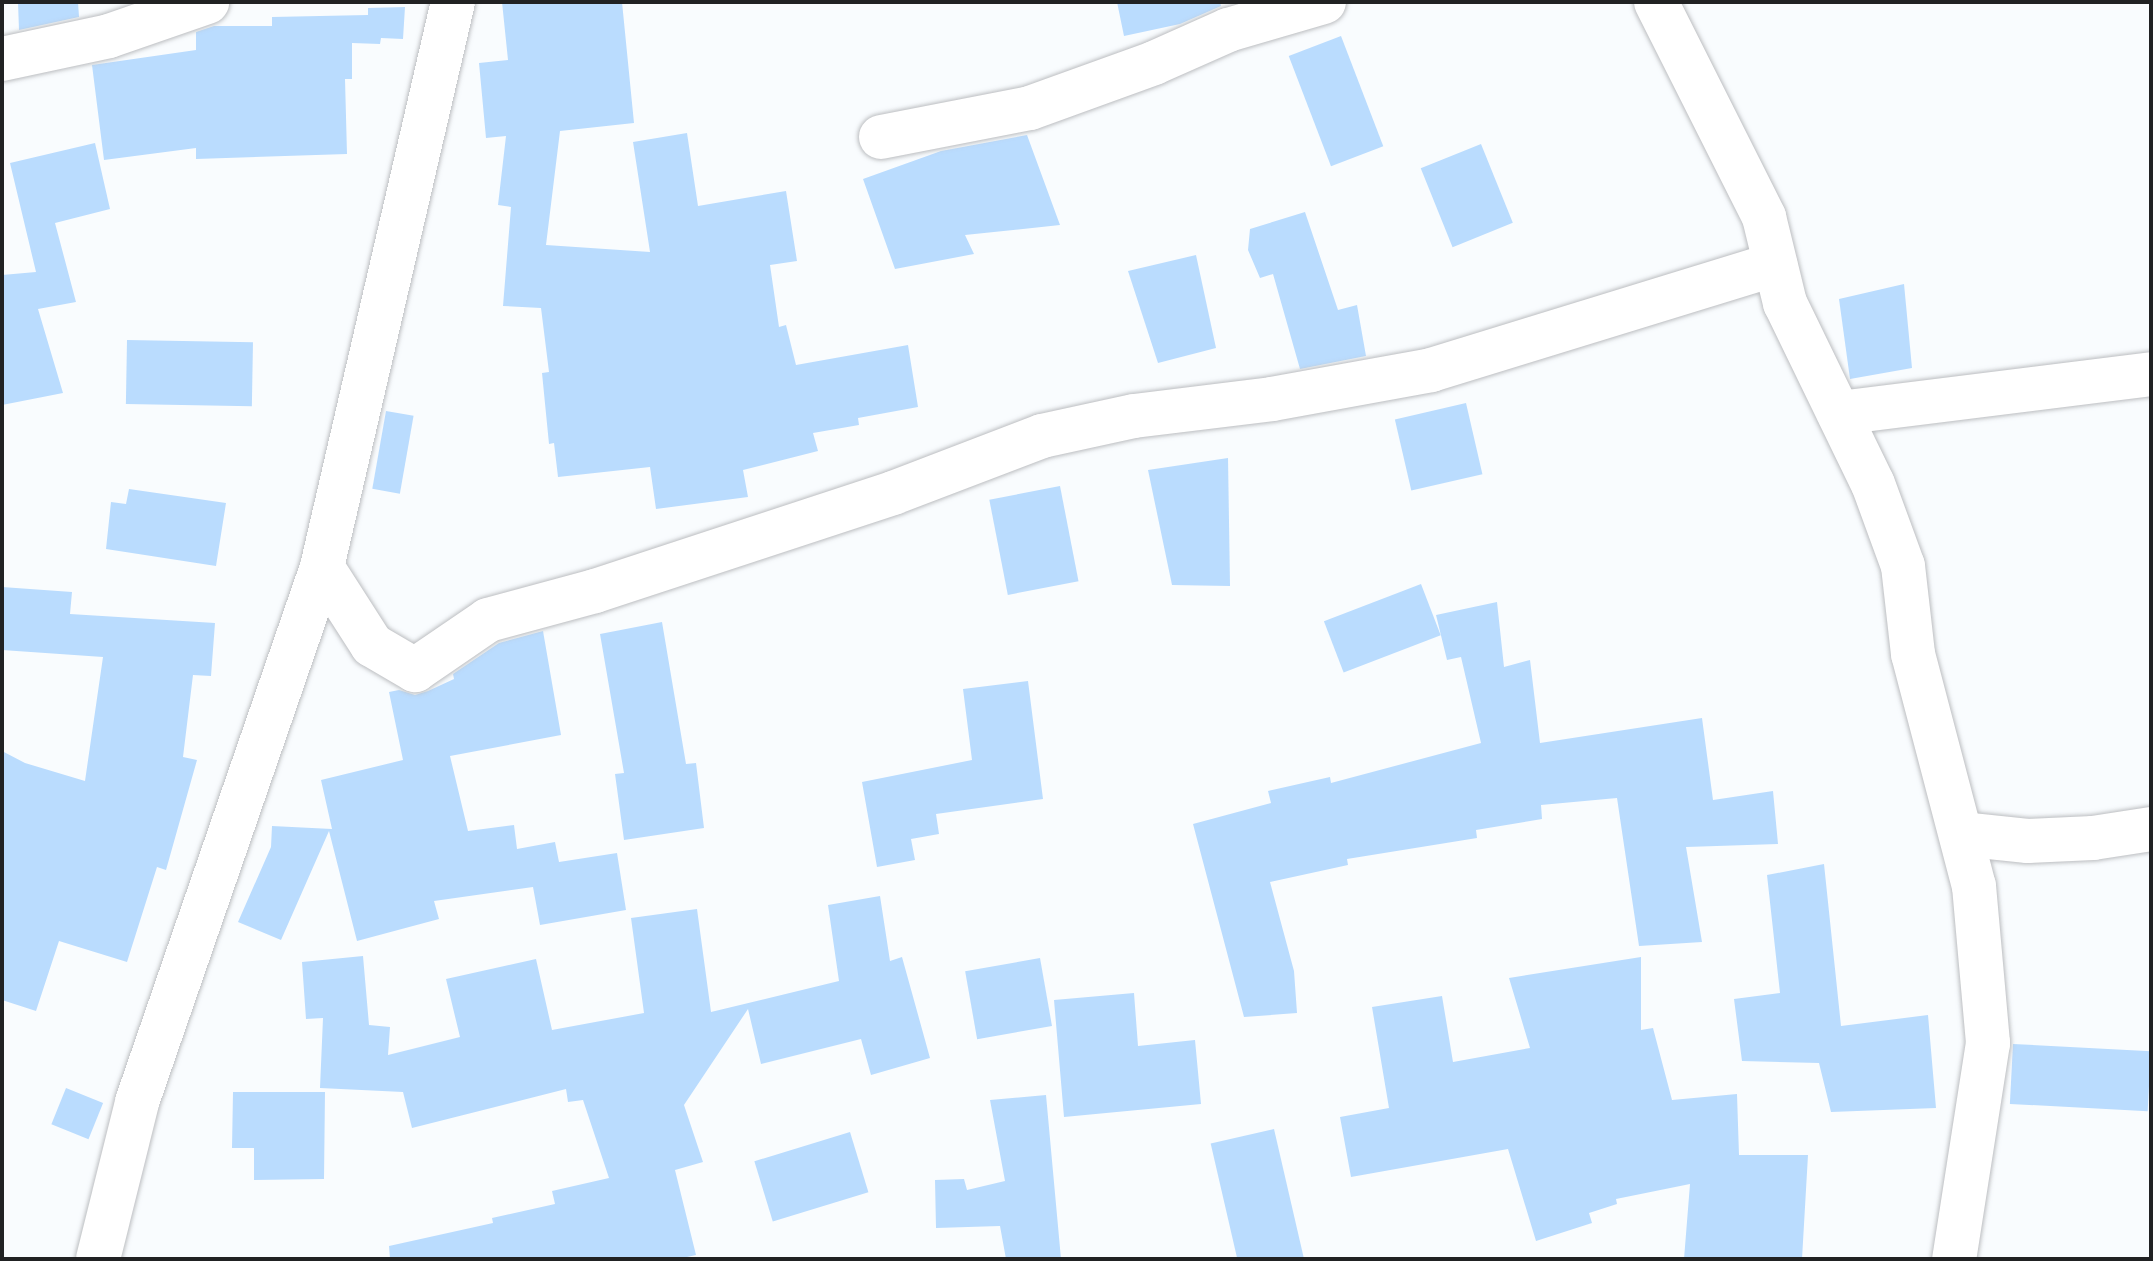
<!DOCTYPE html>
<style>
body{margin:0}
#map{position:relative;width:2153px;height:1261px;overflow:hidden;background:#f9fcfe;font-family:Cabin,sans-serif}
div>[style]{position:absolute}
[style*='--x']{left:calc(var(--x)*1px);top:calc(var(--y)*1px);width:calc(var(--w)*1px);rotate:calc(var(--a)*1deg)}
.building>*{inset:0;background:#badcfe;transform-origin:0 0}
.roads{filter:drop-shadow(0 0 2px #bcbec1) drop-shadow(0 0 2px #bcbec1)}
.minor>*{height:44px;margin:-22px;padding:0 22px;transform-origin:22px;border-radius:22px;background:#fff}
span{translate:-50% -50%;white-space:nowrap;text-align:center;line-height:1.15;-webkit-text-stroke:6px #fff;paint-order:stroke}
.frame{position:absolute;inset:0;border:4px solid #212223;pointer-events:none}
</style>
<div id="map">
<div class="building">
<i style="clip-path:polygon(18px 2px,78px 2px,79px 17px,19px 30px)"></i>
<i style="clip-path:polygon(502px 2px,622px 2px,634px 123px,560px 131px,546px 245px,650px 252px,633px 142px,687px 133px,698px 206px,786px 191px,797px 261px,770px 265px,779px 327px,786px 325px,796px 365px,908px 345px,918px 407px,858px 418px,859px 425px,813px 433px,818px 451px,743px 470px,748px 497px,656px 509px,650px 467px,558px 477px,554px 443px,549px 444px,542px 373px,549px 372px,541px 308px,503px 306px,511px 207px,498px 205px,506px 136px,486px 138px,479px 63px,508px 60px)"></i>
<i style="clip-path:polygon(1117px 2px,1220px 2px,1221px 6px,1180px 24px,1124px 36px)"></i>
<i style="clip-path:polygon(405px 7px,403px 39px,381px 38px,380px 44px,352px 43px,352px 79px,345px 79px,347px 154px,196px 159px,196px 148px,104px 160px,92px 65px,196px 50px,196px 32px,214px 26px,272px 26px,272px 17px,368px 15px,368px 8px)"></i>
<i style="left:1341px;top:36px;width:118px;height:56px;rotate:69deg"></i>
<i style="clip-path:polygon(1027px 135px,1060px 225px,965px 235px,974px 254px,895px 269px,863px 179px,941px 151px)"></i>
<i style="clip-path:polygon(95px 143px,110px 209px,55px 223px,76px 302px,38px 309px,63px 393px,2px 405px,2px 275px,36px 272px,10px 163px)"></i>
<i style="left:1481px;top:144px;width:85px;height:65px;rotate:68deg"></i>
<i style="clip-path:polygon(1305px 212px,1338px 310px,1357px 305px,1366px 356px,1300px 369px,1273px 274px,1260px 278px,1248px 250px,1250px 229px)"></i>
<i style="clip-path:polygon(1196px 255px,1216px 348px,1158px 363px,1128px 271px)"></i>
<i style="clip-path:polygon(1904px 284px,1912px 368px,1850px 379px,1839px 299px)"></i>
<i style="left:127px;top:340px;width:126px;height:64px;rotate:1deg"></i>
<i style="left:1466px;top:403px;width:73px;height:73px;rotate:77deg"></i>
<i style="left:386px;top:411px;width:28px;height:79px;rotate:10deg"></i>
<i style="clip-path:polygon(1228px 458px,1230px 586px,1172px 585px,1148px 470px)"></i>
<i style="left:1060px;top:486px;width:97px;height:72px;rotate:79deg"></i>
<i style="clip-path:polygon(129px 489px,226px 503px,216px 566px,106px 549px,111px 502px,126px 504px)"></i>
<i style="left:1421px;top:584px;width:55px;height:104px;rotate:69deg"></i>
<i style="clip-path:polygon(2px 587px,72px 592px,70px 614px,215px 623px,211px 676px,193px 675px,183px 757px,197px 760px,166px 870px,157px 867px,127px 962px,59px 941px,36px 1011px,2px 1000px,2px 751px,25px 763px,85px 781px,103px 657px,2px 650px)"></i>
<i style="clip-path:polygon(1497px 602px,1504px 667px,1530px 660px,1540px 743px,1702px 718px,1713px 800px,1773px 791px,1778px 844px,1686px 847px,1702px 942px,1639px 946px,1617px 798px,1541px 805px,1542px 819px,1476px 830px,1477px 838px,1347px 859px,1348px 865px,1270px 882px,1294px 971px,1297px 1013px,1244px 1017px,1193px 824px,1271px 803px,1268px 791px,1330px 777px,1331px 783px,1481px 743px,1461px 657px,1447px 660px,1436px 615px)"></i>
<i style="clip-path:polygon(662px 622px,686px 764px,696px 763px,704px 828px,624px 840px,615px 774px,624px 773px,600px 634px)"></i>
<i style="clip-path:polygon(543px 631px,561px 735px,450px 756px,468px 831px,514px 825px,517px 849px,555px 842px,559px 862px,617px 853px,626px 910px,540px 925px,533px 887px,434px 901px,439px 919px,357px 941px,329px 831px,281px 940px,238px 922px,271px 847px,272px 826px,332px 829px,321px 780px,403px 760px,389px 692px,399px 690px,415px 695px,428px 691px,454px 679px,453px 674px,499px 643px)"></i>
<i style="clip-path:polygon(1028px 681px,1043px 799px,936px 814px,939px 834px,911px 839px,915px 860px,877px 867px,862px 782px,972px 760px,963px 689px)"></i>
<i style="clip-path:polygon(1824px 864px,1841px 1026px,1928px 1015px,1936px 1108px,1831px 1112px,1819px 1063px,1742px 1061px,1734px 999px,1780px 993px,1767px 875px)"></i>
<i style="clip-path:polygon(880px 896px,890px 961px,902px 957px,930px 1058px,871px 1075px,861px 1039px,761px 1064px,748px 1009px,684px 1105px,703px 1162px,675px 1170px,696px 1255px,678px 1259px,390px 1259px,389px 1246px,493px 1223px,492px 1218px,555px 1204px,552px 1191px,609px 1178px,583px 1100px,568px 1102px,566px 1089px,412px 1128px,403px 1092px,320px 1088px,323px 1018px,306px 1019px,302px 962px,363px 956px,369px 1025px,390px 1027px,388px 1055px,460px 1037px,446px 979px,536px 959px,552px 1030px,644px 1013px,631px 918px,697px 909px,711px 1012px,839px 981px,828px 905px)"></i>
<i style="clip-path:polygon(1641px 957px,1641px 1030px,1653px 1028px,1672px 1100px,1737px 1094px,1739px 1155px,1808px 1155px,1802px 1259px,1684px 1259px,1690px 1184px,1616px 1199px,1617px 1204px,1589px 1213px,1592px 1223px,1536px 1241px,1508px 1149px,1351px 1177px,1340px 1117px,1389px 1108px,1372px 1007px,1442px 996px,1453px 1062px,1530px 1048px,1509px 978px)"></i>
<i style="left:1040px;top:958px;width:69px;height:76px;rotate:80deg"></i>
<i style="clip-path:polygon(1134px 993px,1138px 1046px,1195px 1040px,1201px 1104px,1064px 1117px,1054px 1000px)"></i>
<i style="left:2013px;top:1044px;width:138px;height:60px;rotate:3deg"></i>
<i style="left:66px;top:1088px;width:40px;height:39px;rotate:22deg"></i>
<i style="clip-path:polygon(233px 1092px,325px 1092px,324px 1179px,254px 1180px,254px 1148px,232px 1148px)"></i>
<i style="clip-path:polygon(1046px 1095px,1061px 1259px,1006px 1259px,1000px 1226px,936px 1228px,935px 1180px,964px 1179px,967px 1190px,1005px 1181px,990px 1100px)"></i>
<i style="left:1274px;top:1129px;width:133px;height:65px;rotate:77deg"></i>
<i style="left:850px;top:1132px;width:63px;height:100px;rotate:73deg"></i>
</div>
<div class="roads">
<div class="minor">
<i style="--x:1656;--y:2;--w:241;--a:63.3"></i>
<i style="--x:1764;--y:217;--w:89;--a:76.3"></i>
<i style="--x:1785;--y:303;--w:201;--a:64.1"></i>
<i style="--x:1873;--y:484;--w:87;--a:69.9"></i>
<i style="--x:1903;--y:566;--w:89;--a:83.5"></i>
<i style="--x:1913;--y:654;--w:240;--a:75.3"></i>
<i style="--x:1974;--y:886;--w:158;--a:84.9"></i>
<i style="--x:1988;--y:1043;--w:219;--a:98.9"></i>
<i style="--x:2;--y:59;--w:109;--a:-12.1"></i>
<i style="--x:109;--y:36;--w:104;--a:-19.1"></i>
<i style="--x:881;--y:137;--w:152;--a:-11"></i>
<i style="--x:1030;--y:108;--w:132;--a:-19.9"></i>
<i style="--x:1154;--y:63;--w:81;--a:-24"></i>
<i style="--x:1228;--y:30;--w:100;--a:-16.3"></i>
<i style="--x:1839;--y:413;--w:314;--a:-7.1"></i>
<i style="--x:322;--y:567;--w:93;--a:57.3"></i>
<i style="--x:372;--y:645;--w:50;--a:30.2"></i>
<i style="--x:415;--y:670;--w:88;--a:-34.4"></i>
<i style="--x:488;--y:620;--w:111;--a:-15.2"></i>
<i style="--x:595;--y:591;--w:314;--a:-18.2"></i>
<i style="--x:893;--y:493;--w:160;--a:-20.9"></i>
<i style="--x:1042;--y:436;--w:94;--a:-12.3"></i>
<i style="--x:1134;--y:416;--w:139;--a:-7"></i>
<i style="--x:1272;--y:399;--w:162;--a:-10.3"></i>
<i style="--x:1431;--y:370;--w:360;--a:-17.1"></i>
<i style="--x:1961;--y:834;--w:67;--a:6"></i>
<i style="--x:2028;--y:841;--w:65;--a:-2.6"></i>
<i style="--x:2093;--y:838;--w:59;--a:-8.8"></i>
<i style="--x:98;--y:1259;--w:162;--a:-76"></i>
<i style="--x:137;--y:1102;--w:566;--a:-70.92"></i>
<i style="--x:322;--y:567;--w:580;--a:-76.95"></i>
</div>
</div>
<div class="frame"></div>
</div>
